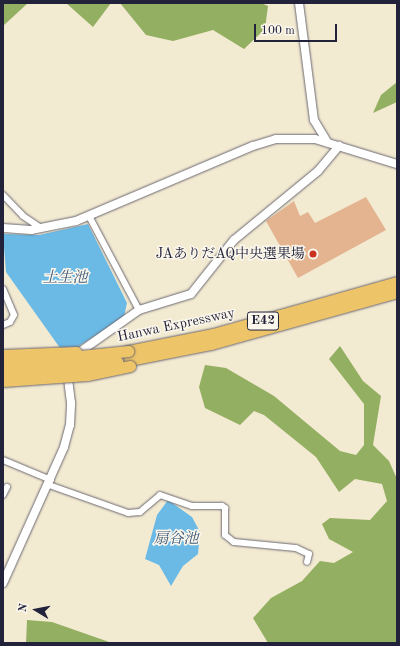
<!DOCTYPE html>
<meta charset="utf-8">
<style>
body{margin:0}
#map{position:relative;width:400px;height:646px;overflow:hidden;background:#f3ead2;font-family:"Old Standard TT","Noto Serif JP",serif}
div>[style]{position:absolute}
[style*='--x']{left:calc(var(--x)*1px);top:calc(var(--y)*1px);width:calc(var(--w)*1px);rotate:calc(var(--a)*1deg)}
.forest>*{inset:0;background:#93af61}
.water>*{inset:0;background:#6bbae6}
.building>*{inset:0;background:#e3b48f}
.roads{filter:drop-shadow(0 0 1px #6b6870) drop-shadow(0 0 1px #6b6870)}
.minor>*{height:6px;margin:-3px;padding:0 3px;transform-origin:3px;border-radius:3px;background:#fff}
.tertiary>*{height:8px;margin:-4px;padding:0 4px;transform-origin:4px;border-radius:4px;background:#fff}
.motorway>*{height:11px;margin:-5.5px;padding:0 5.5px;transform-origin:5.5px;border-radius:5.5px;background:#eec469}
.bridges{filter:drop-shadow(0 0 1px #6b6870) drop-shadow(0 0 1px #6b6870)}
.motorway-bridge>*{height:11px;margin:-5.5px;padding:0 5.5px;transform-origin:5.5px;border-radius:5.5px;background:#eec469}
.dots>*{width:11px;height:11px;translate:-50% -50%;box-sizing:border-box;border:2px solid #fbf7ec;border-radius:50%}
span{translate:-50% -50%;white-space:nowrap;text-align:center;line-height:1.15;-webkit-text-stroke:3px #fbf7ec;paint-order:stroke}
.shield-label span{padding:1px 3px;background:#fbf7ec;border:1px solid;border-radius:3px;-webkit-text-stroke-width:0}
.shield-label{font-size:13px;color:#22223b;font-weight:700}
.poi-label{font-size:14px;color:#22223b}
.right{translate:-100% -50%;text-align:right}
.street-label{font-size:14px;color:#22223b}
.water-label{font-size:15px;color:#3c5777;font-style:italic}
.frame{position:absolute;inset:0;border:4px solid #22223b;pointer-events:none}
.north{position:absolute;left:16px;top:590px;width:40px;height:40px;-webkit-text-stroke:3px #fbf7ec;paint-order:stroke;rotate:280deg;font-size:11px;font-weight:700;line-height:16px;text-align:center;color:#22223b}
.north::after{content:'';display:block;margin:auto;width:14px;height:18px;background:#22223b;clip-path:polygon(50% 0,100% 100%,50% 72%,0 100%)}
.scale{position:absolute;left:254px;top:24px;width:83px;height:18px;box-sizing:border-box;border:2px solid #22223b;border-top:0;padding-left:5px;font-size:12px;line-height:14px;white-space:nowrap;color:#22223b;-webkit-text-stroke:3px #fbf7ec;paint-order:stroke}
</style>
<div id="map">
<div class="forest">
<i style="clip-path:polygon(3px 3px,28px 3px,3px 26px)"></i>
<i style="clip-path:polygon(66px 3px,111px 3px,93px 27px)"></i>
<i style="clip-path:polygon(120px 3px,261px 3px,268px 6px,265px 29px,244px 49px,213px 30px,173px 41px,146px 35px)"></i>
<i style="clip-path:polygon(397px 82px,397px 102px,373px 113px,381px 95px)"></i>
<i style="clip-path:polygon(340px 346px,363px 381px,381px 396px,373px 445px,389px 461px,397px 479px,397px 643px,268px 643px,253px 618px,271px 598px,302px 581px,320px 561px,334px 563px,353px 552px,329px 539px,322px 524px,330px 518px,370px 520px,387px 501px,382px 484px,355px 479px,339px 492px,316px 457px,264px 415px,254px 411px,240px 425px,205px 408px,199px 387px,205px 365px,226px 368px,274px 396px,340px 451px,356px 455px,364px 445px,364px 404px,329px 359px)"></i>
<i style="clip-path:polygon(27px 620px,52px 622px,112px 643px,26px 643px)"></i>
</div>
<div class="water">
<i style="clip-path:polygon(88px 224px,127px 303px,124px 317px,65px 355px,6px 272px,3px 234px,39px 235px)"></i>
<i style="clip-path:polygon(168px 500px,192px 517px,200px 532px,198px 554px,183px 566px,171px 586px,159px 565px,145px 559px,157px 515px)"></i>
</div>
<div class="building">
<i style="clip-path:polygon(366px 197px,386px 230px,298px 278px,266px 221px,294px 201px,300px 216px,308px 212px,315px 223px)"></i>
</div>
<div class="roads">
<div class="minor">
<i style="--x:3;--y:195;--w:29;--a:46"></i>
<i style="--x:23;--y:216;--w:22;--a:34"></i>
<i style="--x:89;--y:216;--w:106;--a:62"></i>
<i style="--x:3;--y:289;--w:28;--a:67"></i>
<i style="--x:14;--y:315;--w:8;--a:120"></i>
<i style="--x:10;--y:322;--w:8;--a:157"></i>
<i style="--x:3;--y:460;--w:52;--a:22.6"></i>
<i style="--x:49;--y:485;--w:84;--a:19.5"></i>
<i style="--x:128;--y:513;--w:12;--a:-5"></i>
<i style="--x:140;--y:512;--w:26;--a:-40"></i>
<i style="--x:160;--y:495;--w:34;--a:19"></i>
<i style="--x:192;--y:506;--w:30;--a:0"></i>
<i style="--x:222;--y:506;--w:4;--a:34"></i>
<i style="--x:225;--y:508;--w:27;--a:90"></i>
<i style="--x:225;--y:535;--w:11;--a:38"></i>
<i style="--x:234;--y:542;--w:62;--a:5.5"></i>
<i style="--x:296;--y:548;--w:14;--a:25"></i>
<i style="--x:309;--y:554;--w:8;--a:104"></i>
<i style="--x:3;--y:495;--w:9;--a:-63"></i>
</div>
<div class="tertiary">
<i style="--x:299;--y:3;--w:118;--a:82.7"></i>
<i style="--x:314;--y:120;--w:26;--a:59"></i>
<i style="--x:3;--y:228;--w:28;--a:4"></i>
<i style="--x:31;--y:230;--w:46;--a:-11.3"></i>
<i style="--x:76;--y:221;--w:192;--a:-23"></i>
<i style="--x:253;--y:146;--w:24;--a:-17"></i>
<i style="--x:276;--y:139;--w:39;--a:0"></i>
<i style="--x:315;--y:139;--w:86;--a:17"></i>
<i style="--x:74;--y:356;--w:80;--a:-35.3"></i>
<i style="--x:139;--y:310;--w:54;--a:-17.1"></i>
<i style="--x:191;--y:294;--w:69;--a:-51.5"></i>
<i style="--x:234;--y:240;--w:109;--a:-39.4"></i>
<i style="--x:318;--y:171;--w:33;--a:-50"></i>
<i style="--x:3;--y:583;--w:149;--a:-65.8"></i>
<i style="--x:64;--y:447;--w:23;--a:-75"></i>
<i style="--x:70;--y:425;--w:22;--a:-87"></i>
<i style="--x:71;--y:403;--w:31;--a:-97"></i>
</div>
<div class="motorway">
<i style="--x:128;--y:351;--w:87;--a:-11.3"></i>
<i style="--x:213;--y:334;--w:191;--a:-15.8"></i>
<i style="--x:129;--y:360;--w:84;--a:-11"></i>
<i style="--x:211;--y:344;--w:193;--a:-15.6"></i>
</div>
</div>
<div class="bridges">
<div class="motorway-bridge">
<i style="--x:3;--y:355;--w:73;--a:-2.4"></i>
<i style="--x:3;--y:364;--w:126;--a:-5.9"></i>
<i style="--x:3;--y:372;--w:115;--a:-5"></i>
<i style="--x:3;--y:381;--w:84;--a:-4.1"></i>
<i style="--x:87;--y:375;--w:44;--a:-11.8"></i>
</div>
</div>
<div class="dots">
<i style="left:313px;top:254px;background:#c8321e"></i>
</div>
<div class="shield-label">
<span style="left:263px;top:321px">E42</span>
</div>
<div class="poi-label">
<span class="right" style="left:305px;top:254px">JAありだAQ中央選果場</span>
</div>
<div class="street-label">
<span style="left:176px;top:325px;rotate:-12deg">Hanwa Expressway</span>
</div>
<div class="water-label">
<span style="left:65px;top:279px">土生池</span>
<span style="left:176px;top:540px">扇谷池</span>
</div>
<div class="frame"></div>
<div class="north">N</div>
<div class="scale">100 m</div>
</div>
